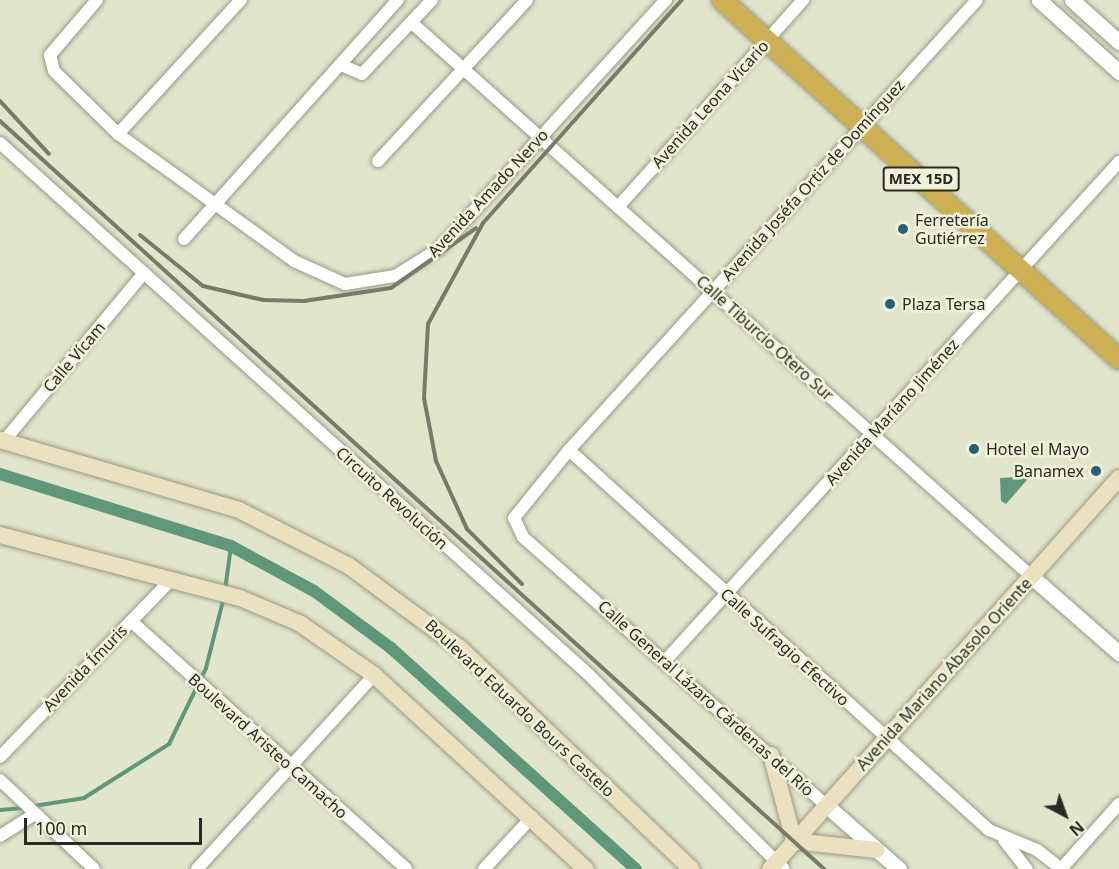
<!DOCTYPE html>
<meta charset="utf-8">
<style>
body{margin:0}
#map{position:relative;width:1119px;height:869px;overflow:hidden;background:#e1e5cc;font-family:"Noto Sans",sans-serif}
div>[style]{position:absolute}
[style*='--x']{left:calc(var(--x)*1px);top:calc(var(--y)*1px);width:calc(var(--w)*1px);rotate:calc(var(--a)*1deg)}
.water>*{inset:0;background:#5e9878}
.stream>*{height:4px;margin:-2px;padding:0 2px;transform-origin:2px;border-radius:2px;background:#5e9878}
.canal>*{height:12px;margin:-6px;padding:0 6px;transform-origin:6px;border-radius:6px;background:#5e9878}
.roads{filter:drop-shadow(0 0 2px #979a83) drop-shadow(0 0 2px #979a83)}
.minor>*{height:12px;margin:-6px;padding:0 6px;transform-origin:6px;border-radius:6px;background:#fff}
.tertiary>*{height:15px;margin:-7.5px;padding:0 7.5px;transform-origin:7.5px;border-radius:7.5px;background:#fff}
.secondary>*{height:16px;margin:-8px;padding:0 8px;transform-origin:8px;border-radius:8px;background:#ece1be}
.trunk>*{height:20px;margin:-10px;padding:0 10px;transform-origin:10px;border-radius:10px;background:#ccb053}
.rail>*{height:4px;margin:-2px;padding:0 2px;transform-origin:2px;border-radius:2px;background:#787a6a}
.dots>*{width:16px;height:16px;translate:-50% -50%;box-sizing:border-box;border:3px solid #eff2d9;border-radius:50%}
span{translate:-50% -50%;white-space:nowrap;text-align:center;line-height:1.15;-webkit-text-stroke:5px #eff2d9;paint-order:stroke}
.shield-label span{padding:2px 4px;background:#eff2d9;border:2px solid;border-radius:4px;-webkit-text-stroke-width:0}
.shield-label{font-size:15px;color:#2a2b22;font-weight:700}
.street-label{font-size:16px;color:#2a2b22}
.poi-label{font-size:16px;color:#2a2b22}
.left{translate:0 -50%;text-align:left}
.right{translate:-100% -50%;text-align:right}
.north{position:absolute;left:1035px;top:785px;width:60px;height:60px;-webkit-text-stroke:4px #eff2d9;paint-order:stroke;rotate:139deg;font-size:16px;font-weight:700;line-height:24px;text-align:center;color:#2a2b22}
.north::after{content:'';display:block;margin:auto;width:21px;height:27px;background:#2a2b22;clip-path:polygon(50% 0,100% 100%,50% 72%,0 100%)}
.scale{position:absolute;left:24px;top:818px;width:178px;height:27px;box-sizing:border-box;border:3px solid #2a2b22;border-top:0;padding-left:8px;font-size:18px;line-height:21px;white-space:nowrap;color:#2a2b22;-webkit-text-stroke:4px #eff2d9;paint-order:stroke}
</style>
<div id="map">
<div class="water">
<i style="clip-path:polygon(1031px 467px,1035px 471px,1006px 504px,1001px 501px,1000px 478px,1020px 477px)"></i>
</div>
<div class="stream">
<i style="--x:225;--y:590;--w:44;--a:-82.2"></i>
<i style="--x:34;--y:806;--w:51;--a:-9.1"></i>
<i style="--x:84;--y:798;--w:101;--a:-32.4"></i>
<i style="--x:169;--y:744;--w:85;--a:-64"></i>
<i style="--x:206;--y:668;--w:73;--a:-75.8"></i>
<i style="--x:0;--y:810;--w:23;--a:-5"></i>
</div>
<div class="canal">
<i style="--x:0;--y:474;--w:242;--a:17.3"></i>
<i style="--x:231;--y:546;--w:94;--a:28.5"></i>
<i style="--x:314;--y:591;--w:96;--a:36.5"></i>
<i style="--x:391;--y:648;--w:330;--a:42.1"></i>
</div>
<div class="roads">
<div class="minor">
<i style="--x:97;--y:0;--w:72;--a:130.5"></i>
<i style="--x:50;--y:55;--w:16;--a:76"></i>
<i style="--x:54;--y:71;--w:90;--a:44.5"></i>
<i style="--x:118;--y:134;--w:217;--a:35.8"></i>
<i style="--x:294;--y:261;--w:56;--a:24.3"></i>
<i style="--x:345;--y:284;--w:51;--a:-9.1"></i>
<i style="--x:395;--y:276;--w:53;--a:-31.9"></i>
<i style="--x:440;--y:248;--w:336;--a:-47.7"></i>
<i style="--x:412;--y:23;--w:830;--a:41.78"></i>
<i style="--x:341;--y:65;--w:23;--a:23"></i>
<i style="--x:362;--y:74;--w:102;--a:-46.6"></i>
<i style="--x:118;--y:134;--w:182;--a:-47.5"></i>
<i style="--x:0;--y:143;--w:792;--a:42.08"></i>
<i style="--x:588;--y:674;--w:276;--a:44.9"></i>
<i style="--x:378;--y:161;--w:219;--a:-47.2"></i>
<i style="--x:618;--y:207;--w:278;--a:-48.2"></i>
<i style="--x:184;--y:239;--w:321;--a:-48.2"></i>
<i style="--x:4;--y:441;--w:219;--a:-50.2"></i>
<i style="--x:569;--y:450;--w:566;--a:42.14"></i>
<i style="--x:989;--y:830;--w:52;--a:22.6"></i>
<i style="--x:1037;--y:850;--w:31;--a:38"></i>
<i style="--x:131;--y:621;--w:370;--a:42"></i>
<i style="--x:665;--y:661;--w:675;--a:-47.7"></i>
<i style="--x:0;--y:757;--w:246;--a:-46"></i>
<i style="--x:0;--y:780;--w:129;--a:43.4"></i>
<i style="--x:827;--y:806;--w:406;--a:-138.5"></i>
<i style="--x:523;--y:537;--w:21;--a:-115"></i>
<i style="--x:514;--y:518;--w:87;--a:-51"></i>
<i style="--x:569;--y:450;--w:607;--a:-47.8"></i>
<i style="--x:0;--y:836;--w:41;--a:-32.2"></i>
<i style="--x:1004;--y:840;--w:37;--a:52"></i>
<i style="--x:197;--y:869;--w:263;--a:-47.6"></i>
<i style="--x:484;--y:869;--w:71;--a:-47.3"></i>
<i style="--x:1061;--y:869;--w:87;--a:-48.3"></i>
</div>
<div class="tertiary">
<i style="--x:1039;--y:0;--w:108;--a:42"></i>
<i style="--x:1072;--y:0;--w:63;--a:41.8"></i>
<i style="--x:1031;--y:576;--w:117;--a:41.2"></i>
<i style="--x:827;--y:806;--w:96;--a:41.2"></i>
</div>
<div class="secondary">
<i style="--x:0;--y:440;--w:249;--a:16.3"></i>
<i style="--x:239;--y:510;--w:123;--a:27"></i>
<i style="--x:349;--y:566;--w:138;--a:36.5"></i>
<i style="--x:460;--y:648;--w:320;--a:43.7"></i>
<i style="--x:0;--y:535;--w:248;--a:14.7"></i>
<i style="--x:240;--y:598;--w:64;--a:23"></i>
<i style="--x:299;--y:623;--w:91;--a:34.7"></i>
<i style="--x:374;--y:675;--w:287;--a:42.5"></i>
<i style="--x:771;--y:755;--w:89;--a:75"></i>
<i style="--x:794;--y:841;--w:83;--a:6.2"></i>
<i style="--x:770;--y:869;--w:524;--a:-48.25"></i>
</div>
<div class="trunk">
<i style="--x:722;--y:0;--w:535;--a:42.12"></i>
</div>
</div>
<div class="rail">
<i style="--x:0;--y:101;--w:72;--a:47.2"></i>
<i style="--x:0;--y:121;--w:1113;--a:42.23"></i>
<i style="--x:140;--y:235;--w:81;--a:39"></i>
<i style="--x:203;--y:286;--w:62;--a:13.1"></i>
<i style="--x:263;--y:300;--w:41;--a:1.4"></i>
<i style="--x:304;--y:301;--w:88;--a:-8.5"></i>
<i style="--x:391;--y:288;--w:104;--a:-35.2"></i>
<i style="--x:522;--y:584;--w:78;--a:-135"></i>
<i style="--x:467;--y:529;--w:75;--a:-114.5"></i>
<i style="--x:436;--y:461;--w:64;--a:-100.8"></i>
<i style="--x:424;--y:398;--w:74;--a:-86.9"></i>
<i style="--x:428;--y:324;--w:115;--a:-61.4"></i>
<i style="--x:483;--y:223;--w:299;--a:-48.3"></i>
</div>
<div class="dots">
<i style="left:903px;top:229px;background:#256179"></i>
<i style="left:890px;top:304px;background:#256179"></i>
<i style="left:974px;top:449px;background:#256179"></i>
<i style="left:1096px;top:471px;background:#256179"></i>
</div>
<div class="shield-label">
<span style="left:921px;top:179px">MEX 15D</span>
</div>
<div class="street-label">
<span style="left:710px;top:104px;rotate:-48deg">Avenida Leona Vicario</span>
<span style="left:813px;top:180px;rotate:-48deg">Avenida Joséfa Ortiz de Domínguez</span>
<span style="left:488px;top:193px;rotate:-47deg">Avenida Amado Nervo</span>
<span style="left:765px;top:338px;rotate:42deg">Calle Tiburcio Otero Sur</span>
<span style="left:74px;top:357px;rotate:-50deg">Calle Vícam</span>
<span style="left:892px;top:412px;rotate:-48deg">Avenida Maríano Jiménez</span>
<span style="left:392px;top:498px;rotate:42deg">Circuito Revolución</span>
<span style="left:785px;top:647px;rotate:42deg">Calle Sufragio Efectivo</span>
<span style="left:85px;top:668px;rotate:-46deg">Avenida Ímuris</span>
<span style="left:944px;top:674px;rotate:-48deg">Avenida Mariano Abasolo Oriente</span>
<span style="left:706px;top:698px;rotate:42deg">Calle General Lázaro Cárdenas del Río</span>
<span style="left:520px;top:708px;rotate:43deg">Boulevard Eduardo Bours Castelo</span>
<span style="left:268px;top:746px;rotate:42deg">Boulevard Aristeo Camacho</span>
</div>
<div class="poi-label">
<span class="left" style="left:915px;top:229px">Ferretería<br>Gutiérrez</span>
<span class="left" style="left:902px;top:304px">Plaza Tersa</span>
<span class="left" style="left:986px;top:449px">Hotel el Mayo</span>
<span class="right" style="left:1084px;top:471px">Banamex</span>
</div>
<div class="north">N</div>
<div class="scale">100 m</div>
</div>
